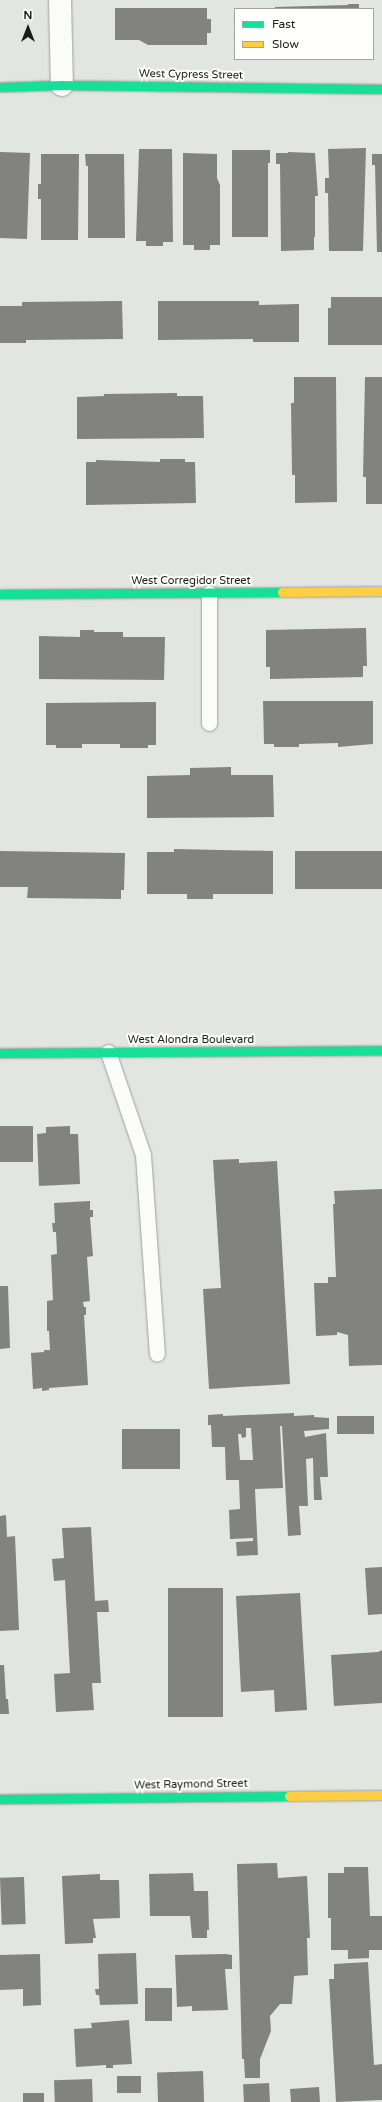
<!DOCTYPE html>
<style>
body{margin:0}
#map{position:relative;width:382px;height:2102px;overflow:hidden;background:#e3e5e1;font-family:"Varela Round",sans-serif}
div>[style]{position:absolute}
[style*='--x']{left:calc(var(--x)*1px);top:calc(var(--y)*1px);width:calc(var(--w)*1px);rotate:calc(var(--a)*1deg)}
.building>*{inset:0;background:#828381;transform-origin:0 0}
.roads{filter:drop-shadow(0 0 1px #a0a19e) drop-shadow(0 0 1px #a0a19e)}
.lane>*{height:15px;margin:-7.5px;padding:0 7.5px;transform-origin:7.5px;border-radius:7.5px;background:#fbfbfa}
.street>*{height:22px;margin:-11px;padding:0 11px;transform-origin:11px;border-radius:11px;background:#fbfbfa}
.fast>*{height:9px;margin:-4.5px;padding:0 4.5px;transform-origin:4.5px;border-radius:4.5px;background:#16e098}
.slow>*{height:9px;margin:-4.5px;padding:0 4.5px;transform-origin:4.5px;border-radius:4.5px;background:#ffcf43}
span{translate:-50% -50%;white-space:nowrap;text-align:center;line-height:1.15;-webkit-text-stroke:4px #fffffe;paint-order:stroke}
.street-label{font-size:11px;color:#1b1b19}
.legend{position:absolute;left:234px;top:8px;width:140px;height:52px;box-sizing:border-box;background:#fffffe;border:1px solid #a4a4a2;margin:0;padding:5px 7px;list-style:none;font-size:12px;color:#1b1b19}
.legend li{display:flex;align-items:center;gap:8px;height:20px}
.legend b{width:20px;border:1px solid #a4a4a2}
.north{position:absolute;left:8px;top:8px;width:40px;height:40px;-webkit-text-stroke:3px #fffffe;paint-order:stroke;rotate:0deg;font-size:11px;font-weight:700;line-height:16px;text-align:center;color:#1b1b19}
.north::after{content:'';display:block;margin:auto;width:14px;height:18px;background:#1b1b19;clip-path:polygon(50% 0,100% 100%,50% 72%,0 100%)}
</style>
<div id="map">
<div class="building">
<i style="clip-path:polygon(348px 4px,359px 4px,359px 9px,275px 9px,275px 7px,348px 5px)"></i>
<i style="clip-path:polygon(115px 8px,207px 8px,207px 19px,211px 19px,211px 33px,207px 33px,207px 45px,148px 45px,139px 40px,115px 40px)"></i>
<i style="clip-path:polygon(366px 148px,363px 251px,329px 251px,328px 193px,325px 193px,325px 178px,329px 178px,328px 149px)"></i>
<i style="clip-path:polygon(139px 149px,172px 149px,173px 242px,163px 242px,163px 246px,146px 246px,146px 241px,136px 241px)"></i>
<i style="clip-path:polygon(232px 150px,270px 150px,270px 163px,268px 163px,268px 237px,232px 237px)"></i>
<i style="left:0;top:152px;width:30px;height:86px;rotate:2deg"></i>
<i style="clip-path:polygon(288px 152px,315px 153px,318px 196px,315px 196px,315px 237px,314px 237px,314px 250px,281px 251px,280px 164px,276px 164px,276px 153px,288px 153px)"></i>
<i style="clip-path:polygon(183px 153px,217px 154px,217px 178px,220px 185px,220px 245px,210px 245px,210px 250px,194px 250px,194px 245px,183px 245px)"></i>
<i style="clip-path:polygon(41px 154px,79px 154px,78px 240px,41px 240px,41px 199px,38px 199px,38px 184px,41px 184px)"></i>
<i style="clip-path:polygon(85px 154px,124px 154px,125px 238px,88px 238px,88px 166px,86px 166px)"></i>
<i style="clip-path:polygon(372px 154px,382px 154px,382px 252px,377px 252px,375px 165px,372px 165px)"></i>
<i style="clip-path:polygon(331px 297px,382px 297px,382px 345px,328px 345px,328px 308px,331px 308px)"></i>
<i style="clip-path:polygon(122px 301px,123px 339px,26px 340px,26px 343px,0 343px,0 306px,22px 306px,22px 302px)"></i>
<i style="clip-path:polygon(158px 301px,259px 301px,259px 305px,299px 304px,299px 342px,253px 342px,253px 339px,158px 340px)"></i>
<i style="clip-path:polygon(294px 377px,336px 377px,337px 502px,295px 503px,295px 475px,292px 475px,291px 403px,294px 403px)"></i>
<i style="clip-path:polygon(365px 377px,382px 377px,382px 504px,366px 504px,366px 477px,363px 477px)"></i>
<i style="clip-path:polygon(177px 393px,177px 396px,203px 396px,204px 438px,77px 439px,77px 397px,104px 396px,104px 394px)"></i>
<i style="clip-path:polygon(160px 459px,185px 459px,185px 462px,195px 462px,196px 503px,86px 505px,86px 462px,96px 462px,96px 460px,160px 462px)"></i>
<i style="clip-path:polygon(366px 628px,367px 666px,363px 666px,363px 677px,270px 679px,270px 667px,266px 667px,266px 630px)"></i>
<i style="clip-path:polygon(80px 630px,94px 630px,94px 632px,123px 632px,123px 637px,165px 637px,164px 680px,39px 679px,39px 636px,80px 637px)"></i>
<i style="clip-path:polygon(263px 701px,373px 701px,373px 744px,338px 747px,338px 743px,299px 744px,299px 747px,274px 747px,274px 744px,264px 744px)"></i>
<i style="clip-path:polygon(156px 702px,156px 745px,148px 745px,148px 748px,120px 748px,120px 744px,82px 744px,82px 748px,56px 748px,56px 745px,46px 745px,46px 703px)"></i>
<i style="clip-path:polygon(231px 767px,231px 775px,273px 775px,274px 817px,147px 818px,147px 776px,190px 775px,190px 768px)"></i>
<i style="clip-path:polygon(174px 849px,273px 851px,273px 894px,213px 894px,213px 899px,187px 899px,187px 894px,147px 894px,147px 852px,174px 852px)"></i>
<i style="clip-path:polygon(0 851px,125px 853px,124px 890px,121px 890px,121px 899px,27px 898px,28px 887px,0 887px)"></i>
<i style="left:295px;top:851px;width:87px;height:38px"></i>
<i style="left:0;top:1126px;width:33px;height:36px"></i>
<i style="clip-path:polygon(70px 1126px,70px 1134px,78px 1134px,80px 1184px,39px 1186px,37px 1134px,46px 1133px,46px 1127px)"></i>
<i style="clip-path:polygon(239px 1159px,239px 1163px,277px 1161px,290px 1384px,209px 1389px,203px 1289px,221px 1288px,213px 1160px)"></i>
<i style="clip-path:polygon(382px 1189px,382px 1365px,349px 1366px,348px 1335px,337px 1332px,337px 1335px,316px 1336px,314px 1283px,328px 1283px,328px 1277px,336px 1277px,333px 1204px,335px 1204px,334px 1191px)"></i>
<i style="clip-path:polygon(90px 1201px,90px 1210px,93px 1210px,93px 1217px,90px 1217px,93px 1256px,87px 1257px,90px 1301px,83px 1302px,84px 1307px,86px 1307px,86px 1315px,84px 1315px,88px 1385px,49px 1388px,49px 1390px,42px 1391px,42px 1388px,33px 1389px,31px 1353px,44px 1352px,44px 1350px,50px 1350px,49px 1331px,47px 1331px,47px 1301px,53px 1300px,51px 1255px,57px 1254px,56px 1232px,53px 1232px,52px 1223px,55px 1223px,54px 1203px)"></i>
<i style="clip-path:polygon(0 1286px,8px 1286px,10px 1348px,0 1349px)"></i>
<i style="clip-path:polygon(evenodd,294px 1413px,294px 1416px,314px 1415px,314px 1417px,329px 1418px,329px 1429px,304px 1431px,305px 1437px,326px 1433px,328px 1477px,320px 1477px,322px 1500px,314px 1500px,313px 1458px,306px 1459px,308px 1506px,299px 1506px,301px 1535px,288px 1536px,282px 1426px,280px 1426px,283px 1488px,255px 1489px,258px 1555px,237px 1556px,236px 1542px,253px 1541px,253px 1538px,230px 1539px,229px 1510px,240px 1509px,239px 1480px,226px 1480px,225px 1447px,212px 1447px,211px 1425px,208px 1425px,208px 1415px,223px 1414px,223px 1416px,294px 1413px,246px 1428px,251px 1428px,253px 1460px,240px 1460px,238px 1434px,241px 1434px,242px 1438px,246px 1437px,246px 1428px)"></i>
<i style="left:374px;top:1416px;width:18px;height:37px;rotate:90deg"></i>
<i style="left:180px;top:1429px;width:40px;height:58px;rotate:90deg"></i>
<i style="clip-path:polygon(6px 1515px,7px 1537px,15px 1536px,19px 1630px,0 1631px,0 1516px)"></i>
<i style="clip-path:polygon(91px 1527px,95px 1601px,108px 1600px,109px 1612px,97px 1612px,101px 1683px,92px 1683px,94px 1710px,56px 1712px,54px 1674px,70px 1673px,65px 1580px,54px 1581px,52px 1559px,64px 1558px,62px 1528px)"></i>
<i style="clip-path:polygon(382px 1567px,382px 1614px,368px 1615px,365px 1568px)"></i>
<i style="left:168px;top:1588px;width:55px;height:129px"></i>
<i style="clip-path:polygon(300px 1593px,307px 1710px,275px 1712px,274px 1690px,241px 1692px,236px 1596px)"></i>
<i style="clip-path:polygon(382px 1650px,382px 1703px,334px 1706px,331px 1655px,378px 1652px)"></i>
<i style="clip-path:polygon(0 1665px,4px 1665px,6px 1699px,8px 1699px,9px 1714px,0 1714px)"></i>
<i style="clip-path:polygon(277px 1863px,278px 1878px,307px 1876px,310px 1938px,307px 1938px,308px 1975px,294px 1976px,292px 2004px,280px 2004px,270px 2016px,271px 2031px,260px 2059px,260px 2078px,245px 2078px,244px 2059px,242px 2059px,237px 1864px)"></i>
<i style="clip-path:polygon(344px 1867px,368px 1867px,370px 1916px,382px 1916px,382px 1950px,369px 1950px,369px 1958px,348px 1959px,348px 1950px,331px 1950px,331px 1918px,328px 1918px,328px 1873px,344px 1873px)"></i>
<i style="clip-path:polygon(193px 1873px,194px 1891px,208px 1891px,209px 1930px,207px 1930px,207px 1938px,192px 1938px,190px 1916px,150px 1916px,149px 1874px)"></i>
<i style="clip-path:polygon(100px 1874px,100px 1880px,119px 1880px,120px 1918px,93px 1919px,96px 1938px,93px 1938px,93px 1943px,65px 1944px,62px 1876px)"></i>
<i style="left:24px;top:1877px;width:47px;height:24px;rotate:88deg"></i>
<i style="clip-path:polygon(136px 1953px,138px 2004px,100px 2005px,99px 1995px,96px 1995px,95px 1989px,99px 1989px,98px 1954px)"></i>
<i style="clip-path:polygon(40px 1954px,41px 2005px,23px 2006px,23px 1989px,0 1990px,0 1955px)"></i>
<i style="clip-path:polygon(225px 1954px,232px 1955px,232px 1969px,225px 1969px,228px 2010px,192px 2011px,192px 2006px,177px 2007px,175px 1955px)"></i>
<i style="clip-path:polygon(368px 1962px,374px 2065px,382px 2064px,382px 2100px,336px 2102px,329px 1979px,334px 1979px,334px 1964px)"></i>
<i style="left:172px;top:1988px;width:33px;height:27px;rotate:90deg"></i>
<i style="clip-path:polygon(129px 2020px,132px 2064px,113px 2065px,113px 2068px,106px 2068px,106px 2065px,76px 2067px,74px 2029px,92px 2028px,91px 2023px)"></i>
<i style="left:203px;top:2071px;width:31px;height:46px;rotate:88deg"></i>
<i style="left:141px;top:2076px;width:17px;height:24px;rotate:90deg"></i>
<i style="left:92px;top:2079px;width:23px;height:38px;rotate:88deg"></i>
<i style="left:269px;top:2083px;width:19px;height:26px;rotate:87deg"></i>
<i style="left:319px;top:2087px;width:15px;height:29px;rotate:86deg"></i>
<i style="left:44px;top:2093px;width:9px;height:21px;rotate:90deg"></i>
</div>
<div class="roads">
<div class="lane">
<i style="--x:209;--y:593;--w:130;--a:90"></i>
<i style="--x:108;--y:1052;--w:109;--a:71.2"></i>
<i style="--x:143;--y:1155;--w:199;--a:86"></i>
</div>
<div class="street">
<i style="--x:60;--y:0;--w:85;--a:88.7"></i>
</div>
<div class="fast">
<i style="--x:0;--y:87;--w:62;--a:-1.8"></i>
<i style="--x:62;--y:85;--w:320;--a:0.7"></i>
<i style="--x:0;--y:594;--w:282;--a:-0.4"></i>
<i style="--x:0;--y:1053;--w:382;--a:-0.4"></i>
<i style="--x:0;--y:1799;--w:289;--a:-0.6"></i>
</div>
<div class="slow">
<i style="--x:282;--y:592;--w:100;--a:-0.6"></i>
<i style="--x:289;--y:1796;--w:93;--a:-0.6"></i>
</div>
</div>
<div class="street-label">
<span style="left:191px;top:75px;rotate:1deg">West Cypress Street</span>
<span style="left:191px;top:581px">West Corregidor Street</span>
<span style="left:191px;top:1040px">West Alondra Boulevard</span>
<span style="left:191px;top:1785px;rotate:-1deg">West Raymond Street</span>
</div>
<ul class="legend">
<li><b style="height:5px;background:#16e098"></b>Fast</li>
<li><b style="height:5px;background:#ffcf43"></b>Slow</li>
</ul>
<div class="north">N</div>
</div>
